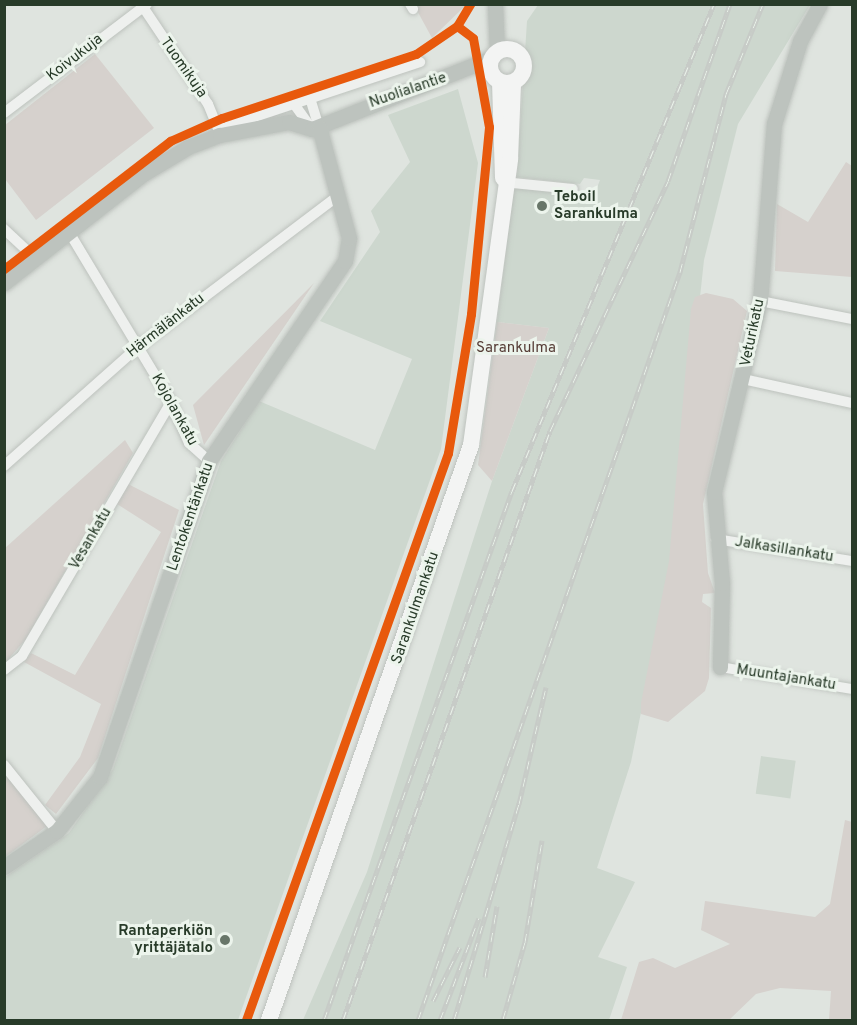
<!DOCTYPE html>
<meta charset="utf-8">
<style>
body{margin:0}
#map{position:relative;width:857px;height:1025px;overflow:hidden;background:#dfe4df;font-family:Overpass,sans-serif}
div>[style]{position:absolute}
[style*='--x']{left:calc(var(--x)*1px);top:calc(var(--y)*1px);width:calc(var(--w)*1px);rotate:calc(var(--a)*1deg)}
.built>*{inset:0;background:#cdd7ce;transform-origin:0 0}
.green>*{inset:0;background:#d6d1cd}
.roads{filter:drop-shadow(0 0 2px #bdc2bd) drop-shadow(0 0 2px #bdc2bd)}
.street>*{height:10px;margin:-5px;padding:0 5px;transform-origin:5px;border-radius:5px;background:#eef0ee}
.secondary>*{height:15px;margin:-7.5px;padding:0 7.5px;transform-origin:7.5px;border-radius:7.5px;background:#bdc3be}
.primary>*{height:16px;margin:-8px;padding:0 8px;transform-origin:8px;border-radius:8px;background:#f3f4f3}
.primary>.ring{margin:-8px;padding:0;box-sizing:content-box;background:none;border:16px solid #f3f4f3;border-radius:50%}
.rail>*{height:5px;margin-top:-2.5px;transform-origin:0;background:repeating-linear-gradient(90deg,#ecf4ec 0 9px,#c7cbc7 0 18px);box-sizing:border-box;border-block:2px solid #c7cbc7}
.cycleway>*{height:9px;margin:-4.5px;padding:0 4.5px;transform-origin:4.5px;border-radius:4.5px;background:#e8590c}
.dots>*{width:16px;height:16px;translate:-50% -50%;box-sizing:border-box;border:3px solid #ecf4ec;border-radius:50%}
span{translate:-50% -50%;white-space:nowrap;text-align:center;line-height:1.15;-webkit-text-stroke:6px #ecf4ec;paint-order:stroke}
.street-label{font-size:15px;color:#283b29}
.poi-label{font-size:15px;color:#283b29;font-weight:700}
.left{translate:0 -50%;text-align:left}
.right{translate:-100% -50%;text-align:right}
.park-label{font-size:15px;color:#563d36}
.frame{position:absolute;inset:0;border:6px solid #283b29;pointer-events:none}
</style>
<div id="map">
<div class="built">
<i style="clip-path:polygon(538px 5px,810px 5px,738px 124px,704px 260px,672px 558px,631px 762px,597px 868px,635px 882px,598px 957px,627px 967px,609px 1020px,303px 1020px,367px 872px,492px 481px,549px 328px,497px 322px,514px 186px,594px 195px,600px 180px,584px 178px,580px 184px,517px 177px,527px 21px)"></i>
<i style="clip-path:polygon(458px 89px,478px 163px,441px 449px,238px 1020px,5px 1020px,5px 877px,69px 833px,113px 769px,221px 461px,259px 401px,375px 450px,412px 359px,320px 321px,380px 232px,371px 211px,410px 162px,388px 115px)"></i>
<i style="left:761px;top:756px;width:35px;height:38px;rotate:8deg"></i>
</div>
<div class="green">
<i style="clip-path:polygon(414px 5px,466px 5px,432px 38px)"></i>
<i style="clip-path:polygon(95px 54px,154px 128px,36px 220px,5px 179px,5px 125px)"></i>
<i style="clip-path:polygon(846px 162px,852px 166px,852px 277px,775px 271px,777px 204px,808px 222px)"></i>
<i style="clip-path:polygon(314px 283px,204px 445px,193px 405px)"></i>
<i style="clip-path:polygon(706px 293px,733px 299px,747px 311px,703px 504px,708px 573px,715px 593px,703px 594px,702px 602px,711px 608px,709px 678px,705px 691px,668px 722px,641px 714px,641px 703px,669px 561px,691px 309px,695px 297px)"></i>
<i style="clip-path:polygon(497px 322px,549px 328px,492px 481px,478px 465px)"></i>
<i style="clip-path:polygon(125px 440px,133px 453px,26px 639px,5px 663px,4px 549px)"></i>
<i style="clip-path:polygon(128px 484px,179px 510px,98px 758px,56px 814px,45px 805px,80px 757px,101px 704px,24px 662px,31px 653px,75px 675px,161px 532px,117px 504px)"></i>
<i style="clip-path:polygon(4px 772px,47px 826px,5px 857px,4px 857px)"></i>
<i style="clip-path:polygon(845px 820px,852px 822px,852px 1020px,829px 1020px,831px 991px,780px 988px,756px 994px,729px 1020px,621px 1020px,639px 962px,653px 958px,675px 968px,730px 944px,701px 930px,705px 901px,815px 917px,830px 904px)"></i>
</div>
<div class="roads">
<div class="street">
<i style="--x:141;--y:4;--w:120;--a:56.2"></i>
<i style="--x:208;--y:104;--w:32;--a:68"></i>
<i style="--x:410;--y:4;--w:6;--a:59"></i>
<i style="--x:310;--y:98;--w:30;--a:73"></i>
<i style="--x:294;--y:104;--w:31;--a:54"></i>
<i style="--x:4;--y:113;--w:180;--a:-37.3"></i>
<i style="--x:218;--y:129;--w:213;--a:-18.3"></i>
<i style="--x:503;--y:182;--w:70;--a:5.7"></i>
<i style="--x:4;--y:229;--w:42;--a:43.1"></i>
<i style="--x:69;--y:232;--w:198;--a:59"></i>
<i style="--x:171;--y:402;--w:45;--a:66.3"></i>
<i style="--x:189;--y:443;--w:27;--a:42"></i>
<i style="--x:760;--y:301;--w:94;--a:11.1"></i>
<i style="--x:743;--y:379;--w:112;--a:12.4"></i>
<i style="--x:4;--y:466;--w:178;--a:-41.6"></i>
<i style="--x:137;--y:348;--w:251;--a:-37.1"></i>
<i style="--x:716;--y:539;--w:138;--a:9.2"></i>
<i style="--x:720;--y:667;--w:134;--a:9.5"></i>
<i style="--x:4;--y:670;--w:23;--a:-38"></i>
<i style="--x:22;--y:656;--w:294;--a:-59.6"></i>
<i style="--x:4;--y:765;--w:85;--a:51.2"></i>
</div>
<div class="secondary">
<i style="--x:495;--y:4;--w:47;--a:87.6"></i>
<i style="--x:4;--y:283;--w:177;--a:-38.1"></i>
<i style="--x:143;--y:174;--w:52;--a:-31"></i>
<i style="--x:188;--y:147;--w:34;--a:-21"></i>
<i style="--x:220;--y:135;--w:70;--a:-10.7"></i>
<i style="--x:289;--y:122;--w:24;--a:17"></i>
<i style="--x:312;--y:129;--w:193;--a:-21.6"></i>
<i style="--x:720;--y:667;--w:84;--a:-88.6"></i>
<i style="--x:722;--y:583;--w:91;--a:-95"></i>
<i style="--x:714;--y:492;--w:196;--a:-76.5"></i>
<i style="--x:760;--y:301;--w:178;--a:-85.5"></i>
<i style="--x:774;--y:124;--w:87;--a:-72.6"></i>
<i style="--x:800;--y:41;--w:42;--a:-61.6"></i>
<i style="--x:4;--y:867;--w:64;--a:-34.2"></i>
<i style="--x:57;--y:831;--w:69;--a:-51.5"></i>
<i style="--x:100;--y:777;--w:334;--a:-71"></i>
<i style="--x:209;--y:461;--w:242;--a:-55.8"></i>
<i style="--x:345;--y:261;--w:23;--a:-80"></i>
<i style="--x:349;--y:238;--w:115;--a:-105.1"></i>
</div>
<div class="primary">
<i class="ring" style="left:490px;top:49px;width:18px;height:18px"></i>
<i style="--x:500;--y:82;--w:96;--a:88.2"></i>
<i style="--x:269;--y:1020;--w:609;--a:-70.64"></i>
<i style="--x:471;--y:445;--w:289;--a:-82.2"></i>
<i style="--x:510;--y:159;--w:76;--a:-87.7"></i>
</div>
</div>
<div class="rail">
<i style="--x:485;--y:977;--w:72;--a:-80.4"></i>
<i style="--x:433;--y:1001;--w:60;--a:-63.4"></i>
<i style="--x:503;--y:1019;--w:80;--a:-74.1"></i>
<i style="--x:525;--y:942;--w:103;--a:-80.5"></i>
<i style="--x:324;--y:1020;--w:561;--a:-70.44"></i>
<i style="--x:512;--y:491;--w:527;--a:-67.47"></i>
<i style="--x:343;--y:1020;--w:624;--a:-70.64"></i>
<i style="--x:550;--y:431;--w:276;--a:-64.7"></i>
<i style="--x:668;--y:181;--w:188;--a:-70.7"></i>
<i style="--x:418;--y:1020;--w:793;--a:-70.7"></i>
<i style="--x:680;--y:272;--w:184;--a:-75.5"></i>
<i style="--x:726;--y:94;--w:97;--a:-67.7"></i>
<i style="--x:440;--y:1020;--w:109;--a:-69.1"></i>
<i style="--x:454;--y:1020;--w:226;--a:-73.3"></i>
<i style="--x:519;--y:804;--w:120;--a:-77"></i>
</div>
<div class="cycleway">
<i style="--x:4;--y:269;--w:210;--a:-37.6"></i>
<i style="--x:170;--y:141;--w:57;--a:-23.9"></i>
<i style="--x:222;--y:118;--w:204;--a:-18.3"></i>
<i style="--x:416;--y:54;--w:50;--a:-34.3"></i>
<i style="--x:457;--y:26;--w:26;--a:-59"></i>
<i style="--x:246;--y:1020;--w:602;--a:-70.39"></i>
<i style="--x:448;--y:453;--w:141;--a:-80.6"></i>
<i style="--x:471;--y:314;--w:188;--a:-84.5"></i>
<i style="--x:489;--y:127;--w:90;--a:-100.2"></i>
<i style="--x:473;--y:38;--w:20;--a:-143"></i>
</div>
<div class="dots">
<i style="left:542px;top:206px;background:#687669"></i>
<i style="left:225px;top:940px;background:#687669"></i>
</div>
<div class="street-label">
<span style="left:75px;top:58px;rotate:-38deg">Koivukuja</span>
<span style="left:183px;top:68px;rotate:55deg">Tuomikuja</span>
<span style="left:408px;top:91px;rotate:-19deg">Nuolialantie</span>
<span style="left:166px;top:326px;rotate:-38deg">Härmälänkatu</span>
<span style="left:753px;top:333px;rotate:-78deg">Veturikatu</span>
<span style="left:174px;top:410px;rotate:61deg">Kojolankatu</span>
<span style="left:191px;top:517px;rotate:-71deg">Lentokentänkatu</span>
<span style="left:91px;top:539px;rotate:-60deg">Vesankatu</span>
<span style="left:784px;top:550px;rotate:9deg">Jalkasillankatu</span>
<span style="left:416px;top:608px;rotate:-71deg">Sarankulmankatu</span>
<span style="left:786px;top:678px;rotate:9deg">Muuntajankatu</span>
</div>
<div class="poi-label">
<span class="left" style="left:554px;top:206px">Teboil<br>Sarankulma</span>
<span class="right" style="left:213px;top:940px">Rantaperkiön<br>yrittäjätalo</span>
</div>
<div class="park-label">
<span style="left:516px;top:349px">Sarankulma</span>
</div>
<div class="frame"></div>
</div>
